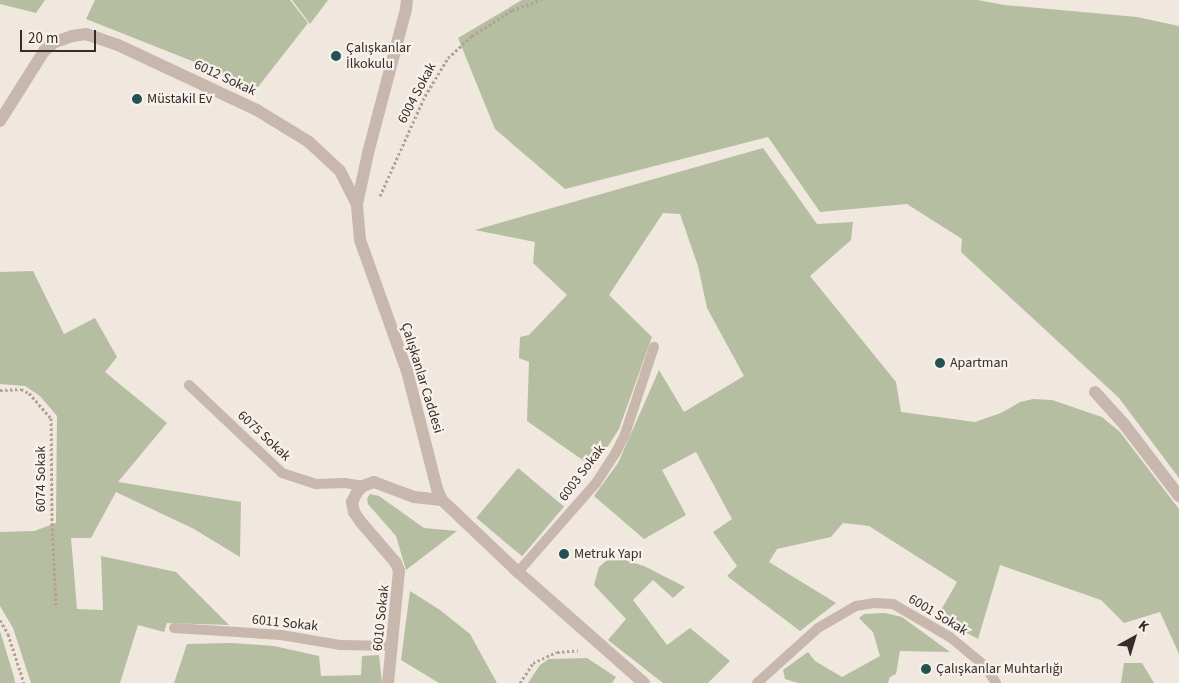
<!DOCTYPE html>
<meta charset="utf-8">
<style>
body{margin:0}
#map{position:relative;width:1179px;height:683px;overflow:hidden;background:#f0e7df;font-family:"Source Sans 3",sans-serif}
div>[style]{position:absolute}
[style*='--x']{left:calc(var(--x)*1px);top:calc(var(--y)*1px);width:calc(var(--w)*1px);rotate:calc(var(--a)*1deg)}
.green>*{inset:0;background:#b5bea0;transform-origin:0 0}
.path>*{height:3px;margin-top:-1.5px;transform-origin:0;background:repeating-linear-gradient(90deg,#b3a196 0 2.5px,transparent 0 5px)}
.service>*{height:10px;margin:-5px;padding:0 5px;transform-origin:5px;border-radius:5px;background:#c7b7ac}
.minor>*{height:12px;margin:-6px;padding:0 6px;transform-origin:6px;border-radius:6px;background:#c7b7ac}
.tertiary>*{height:12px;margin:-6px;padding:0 6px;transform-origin:6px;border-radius:6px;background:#c7b7ac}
.dots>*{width:14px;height:14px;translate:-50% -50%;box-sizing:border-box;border:2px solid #f8f1eb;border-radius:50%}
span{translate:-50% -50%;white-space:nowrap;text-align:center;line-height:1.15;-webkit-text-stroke:4.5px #f8f1eb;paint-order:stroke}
.poi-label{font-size:14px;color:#362d2a}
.left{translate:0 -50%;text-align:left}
.street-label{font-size:14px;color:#362d2a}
.north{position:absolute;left:1109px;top:613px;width:50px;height:50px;-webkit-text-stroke:4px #f8f1eb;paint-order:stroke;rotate:39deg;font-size:14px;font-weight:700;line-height:20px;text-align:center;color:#362d2a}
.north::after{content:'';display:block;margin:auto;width:18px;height:22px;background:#362d2a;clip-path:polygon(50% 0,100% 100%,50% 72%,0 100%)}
.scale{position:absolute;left:20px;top:30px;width:76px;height:22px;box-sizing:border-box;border:2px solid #362d2a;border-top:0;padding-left:6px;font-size:15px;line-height:18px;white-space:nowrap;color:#362d2a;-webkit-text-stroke:4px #f8f1eb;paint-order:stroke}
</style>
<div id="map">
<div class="green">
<i style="clip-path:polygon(0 0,45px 0,36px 13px,0 4px)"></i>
<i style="clip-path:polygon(95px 0,290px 0,308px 23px,258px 87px,86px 19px)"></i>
<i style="clip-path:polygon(292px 0,328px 0,310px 24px)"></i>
<i style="clip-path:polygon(522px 0,978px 0,1004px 5px,1137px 17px,1179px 26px,1179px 478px,1119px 398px,961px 252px,962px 239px,907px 204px,820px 212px,768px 137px,565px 189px,495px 129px,458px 38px)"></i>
<i style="clip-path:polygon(763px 148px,817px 224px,853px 222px,851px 240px,810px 276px,896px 382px,901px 412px,975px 422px,1001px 413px,1020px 402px,1033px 399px,1052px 400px,1102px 417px,1120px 432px,1179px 509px,1179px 654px,1160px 612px,1124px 623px,1101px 600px,1000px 565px,978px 639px,937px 617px,957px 582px,869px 526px,843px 523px,831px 537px,777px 549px,769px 562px,836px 603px,800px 631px,727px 576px,737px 566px,713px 532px,732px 519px,696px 452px,662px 470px,686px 515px,644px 539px,594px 496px,618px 463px,659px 370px,684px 412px,744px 376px,707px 308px,698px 266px,680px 214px,663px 213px,609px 295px,652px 337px,619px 429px,594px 468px,527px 421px,529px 362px,519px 358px,520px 337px,529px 335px,567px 295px,533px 263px,535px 242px,475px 230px)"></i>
<i style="clip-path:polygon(33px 271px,64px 334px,95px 318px,117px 357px,105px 372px,167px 423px,118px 482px,241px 502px,240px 557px,194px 529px,116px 492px,91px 538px,71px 538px,77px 609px,103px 610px,101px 556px,176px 572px,229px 625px,167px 623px,164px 632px,138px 625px,120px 683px,31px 683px,13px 628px,0 606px,0 532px,34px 531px,56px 523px,57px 416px,40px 396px,25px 386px,0 384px,0 272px)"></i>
<i style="left:518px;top:468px;width:60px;height:65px;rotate:40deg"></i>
<i style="clip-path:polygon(370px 494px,379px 496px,424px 528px,457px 531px,406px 570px,396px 536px,368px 504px,367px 499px)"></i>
<i style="clip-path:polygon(612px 556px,644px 566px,685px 587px,673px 598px,653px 580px,633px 600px,667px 645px,690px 628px,730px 661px,708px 683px,663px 683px,608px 640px,626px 619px,594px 585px,599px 567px)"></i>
<i style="clip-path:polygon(410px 591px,440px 610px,470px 634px,497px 683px,439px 683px,401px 660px)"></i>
<i style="clip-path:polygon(885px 613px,902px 617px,950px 652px,900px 651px,896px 674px,890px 677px,888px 683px,798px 683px,785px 679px,783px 670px,808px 652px,815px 661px,842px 677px,880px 656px,873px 632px,859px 618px,864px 614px)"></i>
<i style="clip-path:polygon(0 631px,14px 677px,15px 683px,0 683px)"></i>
<i style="clip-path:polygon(232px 643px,274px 646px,319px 656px,321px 676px,361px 675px,362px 656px,379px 655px,382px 683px,174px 683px,187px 644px)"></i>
<i style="clip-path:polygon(587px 658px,616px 677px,612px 683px,528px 683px,540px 665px,549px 659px)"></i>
<i style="clip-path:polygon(1124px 663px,1142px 663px,1154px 683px,1121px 683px)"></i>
</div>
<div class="path">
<i style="--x:380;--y:196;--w:110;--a:-65.8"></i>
<i style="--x:425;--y:96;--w:44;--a:-58.8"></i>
<i style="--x:448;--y:58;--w:33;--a:-43"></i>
<i style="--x:472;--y:36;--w:48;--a:-33"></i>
<i style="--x:512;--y:10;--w:31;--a:-19"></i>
<i style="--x:0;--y:390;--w:21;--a:-3"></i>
<i style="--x:21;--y:389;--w:9;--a:27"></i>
<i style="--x:29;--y:393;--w:33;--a:49"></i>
<i style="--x:51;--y:418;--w:110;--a:89.5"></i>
<i style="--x:52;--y:528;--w:77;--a:87"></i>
<i style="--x:0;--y:620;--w:16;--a:60"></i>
<i style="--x:8;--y:634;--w:52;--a:71.9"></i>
<i style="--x:520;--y:683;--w:24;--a:-57"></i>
<i style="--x:533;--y:663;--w:26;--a:-25"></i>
<i style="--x:557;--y:652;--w:21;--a:-5"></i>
</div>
<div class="service">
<i style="--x:189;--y:385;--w:128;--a:43.4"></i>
<i style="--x:282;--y:473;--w:36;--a:18"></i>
<i style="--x:316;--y:484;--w:29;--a:-2"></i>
<i style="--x:345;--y:483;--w:18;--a:9"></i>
<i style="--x:518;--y:572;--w:118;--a:-48.8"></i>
<i style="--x:596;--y:483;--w:35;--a:-57"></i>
<i style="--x:615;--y:454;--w:22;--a:-63"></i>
<i style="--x:625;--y:434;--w:92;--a:-71.6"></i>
<i style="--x:174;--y:628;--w:107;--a:3.7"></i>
<i style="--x:281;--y:635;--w:61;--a:9.5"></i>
<i style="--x:341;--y:645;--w:51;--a:1.1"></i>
<i style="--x:757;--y:683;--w:82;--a:-42"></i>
<i style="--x:818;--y:628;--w:44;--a:-30.1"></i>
<i style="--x:856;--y:606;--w:18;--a:-9"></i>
<i style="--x:874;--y:603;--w:19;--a:3"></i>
<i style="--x:893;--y:604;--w:66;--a:30.1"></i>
<i style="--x:950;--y:637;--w:45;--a:39.6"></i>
<i style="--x:985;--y:666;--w:20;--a:57"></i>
</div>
<div class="minor">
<i style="--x:0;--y:121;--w:83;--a:-57.8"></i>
<i style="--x:44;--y:51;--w:14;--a:-39"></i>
<i style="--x:55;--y:42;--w:18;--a:-19"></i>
<i style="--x:72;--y:36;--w:14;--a:-8"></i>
<i style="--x:86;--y:34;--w:34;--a:19"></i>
<i style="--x:118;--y:45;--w:153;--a:25.1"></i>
<i style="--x:257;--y:110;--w:61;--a:31.6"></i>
<i style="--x:309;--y:142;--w:42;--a:43.1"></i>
<i style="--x:340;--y:171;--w:37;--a:63"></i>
<i style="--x:360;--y:240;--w:36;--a:-95"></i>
<i style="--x:357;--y:204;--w:52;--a:-77.8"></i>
<i style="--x:368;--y:153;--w:149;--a:-75.2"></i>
<i style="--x:406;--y:9;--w:9;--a:-84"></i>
<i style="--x:1095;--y:392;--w:43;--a:47.8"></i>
<i style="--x:1124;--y:424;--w:91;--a:52.6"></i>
<i style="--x:388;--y:683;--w:113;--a:-84.4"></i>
<i style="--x:399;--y:571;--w:9;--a:-111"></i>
<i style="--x:396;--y:563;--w:55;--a:-130.6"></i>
<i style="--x:360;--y:521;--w:11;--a:-124"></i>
<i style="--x:354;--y:512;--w:10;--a:-101"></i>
<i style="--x:352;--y:502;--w:11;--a:-63"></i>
<i style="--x:357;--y:492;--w:8;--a:-45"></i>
<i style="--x:363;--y:486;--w:12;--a:-20"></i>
<i style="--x:374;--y:482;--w:43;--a:20.6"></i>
<i style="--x:414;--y:497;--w:28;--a:6"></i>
</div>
<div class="tertiary">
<i style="--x:360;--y:240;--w:139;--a:70.3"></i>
<i style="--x:407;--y:371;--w:122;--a:75.7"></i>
<i style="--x:437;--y:489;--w:12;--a:66"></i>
<i style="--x:442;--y:500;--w:105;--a:43.5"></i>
<i style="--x:518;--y:572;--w:168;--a:41.4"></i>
</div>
<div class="dots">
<i style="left:336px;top:56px;background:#245253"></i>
<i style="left:137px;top:99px;background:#245253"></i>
<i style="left:940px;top:363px;background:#245253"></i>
<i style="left:564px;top:554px;background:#245253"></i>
<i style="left:926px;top:669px;background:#245253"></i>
</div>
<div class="poi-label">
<span class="left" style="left:346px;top:56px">Çalışkanlar<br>İlkokulu</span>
<span class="left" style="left:147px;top:99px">Müstakil Ev</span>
<span class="left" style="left:950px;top:363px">Apartman</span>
<span class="left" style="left:574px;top:554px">Metruk Yapı</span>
<span class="left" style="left:936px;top:669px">Çalışkanlar Muhtarlığı</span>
</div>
<div class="street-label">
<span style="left:225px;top:78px;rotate:25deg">6012 Sokak</span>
<span style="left:417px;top:93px;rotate:-62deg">6004 Sokak</span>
<span style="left:422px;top:378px;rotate:73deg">Çalışkanlar Caddesi</span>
<span style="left:264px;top:436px;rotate:43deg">6075 Sokak</span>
<span style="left:582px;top:473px;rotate:-53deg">6003 Sokak</span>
<span style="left:41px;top:479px;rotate:-90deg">6074 Sokak</span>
<span style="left:938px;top:615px;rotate:31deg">6001 Sokak</span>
<span style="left:381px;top:618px;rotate:-84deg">6010 Sokak</span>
<span style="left:285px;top:623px;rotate:6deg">6011 Sokak</span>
</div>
<div class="north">K</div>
<div class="scale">20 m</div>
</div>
